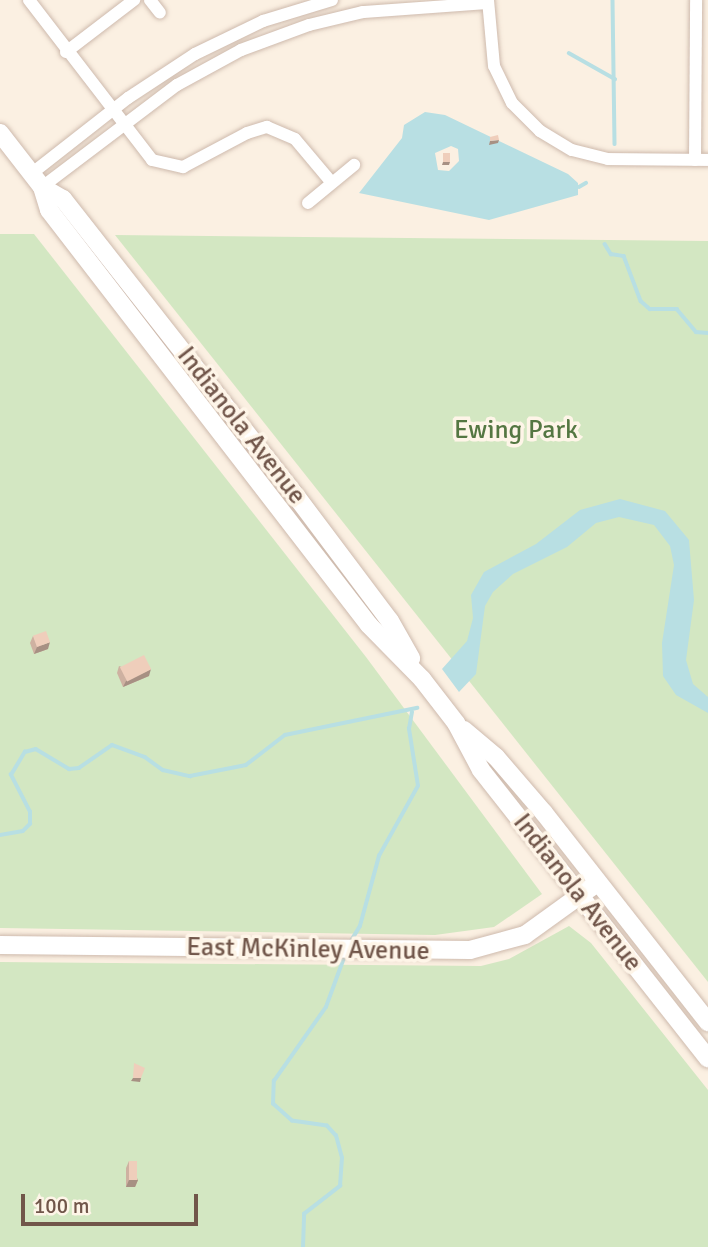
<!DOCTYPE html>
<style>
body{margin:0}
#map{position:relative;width:708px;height:1247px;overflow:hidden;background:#fbf0e2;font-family:Signika,sans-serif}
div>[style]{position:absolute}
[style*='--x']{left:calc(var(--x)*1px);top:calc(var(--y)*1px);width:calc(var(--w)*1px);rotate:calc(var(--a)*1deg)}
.green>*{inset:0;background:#d3e7c2}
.water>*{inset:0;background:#b8dfe3}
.stream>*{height:3.5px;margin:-1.75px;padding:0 1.75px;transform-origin:1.75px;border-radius:1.75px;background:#b8dfe3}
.roads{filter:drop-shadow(0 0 2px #cebaad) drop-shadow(0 0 2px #cebaad)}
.minor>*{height:12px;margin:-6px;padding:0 6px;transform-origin:6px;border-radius:6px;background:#fff}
.secondary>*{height:18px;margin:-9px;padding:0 9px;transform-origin:9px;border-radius:9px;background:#fff}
.wall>*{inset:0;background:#ceb1a1}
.shaded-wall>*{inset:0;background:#a79083}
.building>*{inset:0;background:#efcebb;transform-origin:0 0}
span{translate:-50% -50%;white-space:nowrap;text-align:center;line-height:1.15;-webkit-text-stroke:7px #fef5e8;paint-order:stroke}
.street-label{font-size:26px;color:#71564a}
.park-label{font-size:26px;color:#547742}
.scale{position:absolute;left:21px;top:1194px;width:177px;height:32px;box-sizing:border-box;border:4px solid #71564a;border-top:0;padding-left:9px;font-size:21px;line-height:24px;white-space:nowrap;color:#71564a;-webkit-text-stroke:5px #fef5e8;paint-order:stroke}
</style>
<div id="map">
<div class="green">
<i style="clip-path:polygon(0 234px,34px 234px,366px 657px,542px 894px,494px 927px,435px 935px,0 928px)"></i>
<i style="clip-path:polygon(115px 235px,708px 241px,708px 982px)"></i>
<i style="clip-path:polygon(569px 926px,591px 943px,708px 1090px,708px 1247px,0 1247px,0 962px,481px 966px,509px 959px)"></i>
</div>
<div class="water">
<i style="clip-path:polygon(evenodd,425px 112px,445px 115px,568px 174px,578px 183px,578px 195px,489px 220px,359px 193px,402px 138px,404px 125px,425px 112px,451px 146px,458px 149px,459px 161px,449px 171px,438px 170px,435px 153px,451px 146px)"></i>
<i style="clip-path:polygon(620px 499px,665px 511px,689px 540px,694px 600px,686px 660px,693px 684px,708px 697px,708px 713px,676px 695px,663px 676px,662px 643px,674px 565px,670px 546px,654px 525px,619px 517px,596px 523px,567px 547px,513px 574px,493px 592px,485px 606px,476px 674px,459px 692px,442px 669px,467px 641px,473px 618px,471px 595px,484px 572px,536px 544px,580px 510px)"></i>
</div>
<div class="stream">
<i style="--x:613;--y:0;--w:144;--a:89.2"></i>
<i style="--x:569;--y:53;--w:53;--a:29.5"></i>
<i style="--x:579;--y:187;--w:8;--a:-30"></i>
<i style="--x:605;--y:244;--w:12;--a:59"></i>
<i style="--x:611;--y:254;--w:13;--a:9"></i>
<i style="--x:624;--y:256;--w:48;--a:69.3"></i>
<i style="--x:641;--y:301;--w:12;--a:42"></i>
<i style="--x:650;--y:309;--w:27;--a:0"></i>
<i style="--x:677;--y:309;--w:30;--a:50"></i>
<i style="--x:696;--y:332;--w:12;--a:5"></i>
<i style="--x:0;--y:835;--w:23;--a:-10"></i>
<i style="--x:23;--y:831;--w:10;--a:-45"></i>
<i style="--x:30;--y:824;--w:12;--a:-90"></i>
<i style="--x:30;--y:812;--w:42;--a:-117.2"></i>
<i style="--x:11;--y:775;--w:27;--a:-59"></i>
<i style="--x:25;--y:752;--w:11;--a:-15"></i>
<i style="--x:36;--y:749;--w:39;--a:31"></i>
<i style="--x:69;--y:769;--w:10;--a:-6"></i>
<i style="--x:79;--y:768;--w:40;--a:-34.9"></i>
<i style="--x:112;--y:745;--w:35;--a:20"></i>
<i style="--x:145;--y:757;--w:22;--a:36"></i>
<i style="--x:163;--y:770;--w:28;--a:13"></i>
<i style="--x:190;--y:776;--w:57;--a:-11.1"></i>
<i style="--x:246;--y:765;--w:49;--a:-37.6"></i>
<i style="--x:285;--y:735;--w:135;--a:-11.6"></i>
<i style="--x:351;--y:941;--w:17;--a:-59"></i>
<i style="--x:360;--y:926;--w:73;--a:-74.8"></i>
<i style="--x:379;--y:856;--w:80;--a:-60.9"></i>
<i style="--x:418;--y:786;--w:58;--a:-99"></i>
<i style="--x:409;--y:729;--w:17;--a:-80"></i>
<i style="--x:303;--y:1247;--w:33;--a:-88"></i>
<i style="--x:304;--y:1214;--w:46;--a:-37.9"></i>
<i style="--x:340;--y:1186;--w:28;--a:-86"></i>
<i style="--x:342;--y:1158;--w:23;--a:-105"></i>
<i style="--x:336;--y:1136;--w:13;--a:-132"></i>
<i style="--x:327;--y:1126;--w:35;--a:-172"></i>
<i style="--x:292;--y:1121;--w:25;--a:-138"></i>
<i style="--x:273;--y:1104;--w:23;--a:-88"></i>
<i style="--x:274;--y:1081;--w:90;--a:-54.9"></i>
<i style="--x:326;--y:1007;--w:55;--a:-69.9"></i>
</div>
<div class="roads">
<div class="minor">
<i style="--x:29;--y:0;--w:202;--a:52.4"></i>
<i style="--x:152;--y:160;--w:32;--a:13"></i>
<i style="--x:183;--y:167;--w:72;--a:-28"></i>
<i style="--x:247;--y:133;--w:21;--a:-17"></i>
<i style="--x:267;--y:127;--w:30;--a:23"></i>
<i style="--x:295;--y:139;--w:57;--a:49.9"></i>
<i style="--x:150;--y:0;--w:16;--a:52"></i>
<i style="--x:488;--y:0;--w:66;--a:84.8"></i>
<i style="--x:494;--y:66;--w:41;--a:64.1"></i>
<i style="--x:512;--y:103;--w:40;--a:45"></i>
<i style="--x:540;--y:131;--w:37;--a:31"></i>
<i style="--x:572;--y:150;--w:37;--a:14"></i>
<i style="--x:608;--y:159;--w:100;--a:0.6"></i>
<i style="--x:66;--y:52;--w:86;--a:-37.4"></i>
<i style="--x:695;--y:160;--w:160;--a:-89.6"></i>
<i style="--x:31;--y:174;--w:123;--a:-38.1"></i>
<i style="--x:128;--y:98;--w:80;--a:-33.3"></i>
<i style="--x:195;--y:54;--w:76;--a:-25.9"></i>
<i style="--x:263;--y:21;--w:72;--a:-16.9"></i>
<i style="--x:42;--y:187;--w:169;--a:-37.1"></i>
<i style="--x:177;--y:85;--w:73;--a:-28.7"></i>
<i style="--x:241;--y:50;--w:72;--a:-20.2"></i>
<i style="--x:309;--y:25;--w:56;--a:-13.5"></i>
<i style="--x:363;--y:12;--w:125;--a:-4.1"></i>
<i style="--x:308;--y:203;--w:60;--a:-39.6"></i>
</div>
<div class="secondary">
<i style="--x:0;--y:133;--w:68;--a:52.1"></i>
<i style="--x:42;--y:187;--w:24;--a:73"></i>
<i style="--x:49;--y:210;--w:524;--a:52.36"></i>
<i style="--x:369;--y:625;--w:76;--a:45.5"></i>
<i style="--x:422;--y:679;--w:56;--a:52.3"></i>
<i style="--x:456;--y:723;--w:53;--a:62"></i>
<i style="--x:481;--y:770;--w:367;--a:51.8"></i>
<i style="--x:42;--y:187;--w:24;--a:30"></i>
<i style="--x:63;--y:199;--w:377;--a:51.9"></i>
<i style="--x:296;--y:496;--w:156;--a:53.1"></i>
<i style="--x:390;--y:621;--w:43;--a:60.4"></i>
<i style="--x:464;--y:730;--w:42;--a:40.2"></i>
<i style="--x:496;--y:757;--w:74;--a:49.4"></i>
<i style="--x:544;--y:813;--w:266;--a:51.9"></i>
<i style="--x:0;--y:945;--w:470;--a:0.6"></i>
<i style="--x:470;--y:950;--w:57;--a:-15.3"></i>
<i style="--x:525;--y:935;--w:89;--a:-35.8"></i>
</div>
</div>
<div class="wall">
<i style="clip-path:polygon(33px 636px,48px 649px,34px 654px,30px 643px)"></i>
<i style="clip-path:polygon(119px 666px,149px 676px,123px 687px,117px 673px)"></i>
<i style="clip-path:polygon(129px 1161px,138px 1180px,135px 1187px,126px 1187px,126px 1168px)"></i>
</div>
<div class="shaded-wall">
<i style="clip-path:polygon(499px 140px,498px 143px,489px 145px,490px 141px)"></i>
<i style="clip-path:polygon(443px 162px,450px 162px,449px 165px,442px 165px)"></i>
<i style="clip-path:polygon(50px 642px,48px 649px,34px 654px,37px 647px)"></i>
<i style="clip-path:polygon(151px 669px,149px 676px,123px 687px,126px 681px)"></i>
<i style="clip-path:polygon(133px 1078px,141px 1078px,140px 1082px,131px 1081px)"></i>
<i style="clip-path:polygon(129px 1180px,138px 1180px,135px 1187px,126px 1187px)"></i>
</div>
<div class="building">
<i style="clip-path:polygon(498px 135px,499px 140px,490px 141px,490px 137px)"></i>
<i style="left:450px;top:153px;width:9px;height:7px;rotate:90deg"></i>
<i style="left:46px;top:631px;width:12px;height:14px;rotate:70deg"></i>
<i style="left:144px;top:655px;width:16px;height:27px;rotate:63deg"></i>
<i style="clip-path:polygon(134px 1063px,145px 1068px,141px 1078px,133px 1078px)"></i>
<i style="left:129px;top:1161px;width:8px;height:19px"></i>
</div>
<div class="street-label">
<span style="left:241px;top:426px;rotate:52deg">Indianola Avenue</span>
<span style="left:577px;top:893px;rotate:52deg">Indianola Avenue</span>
<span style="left:308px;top:950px;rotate:1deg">East McKinley Avenue</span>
</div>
<div class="park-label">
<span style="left:516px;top:431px">Ewing Park</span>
</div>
<div class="scale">100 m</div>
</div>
